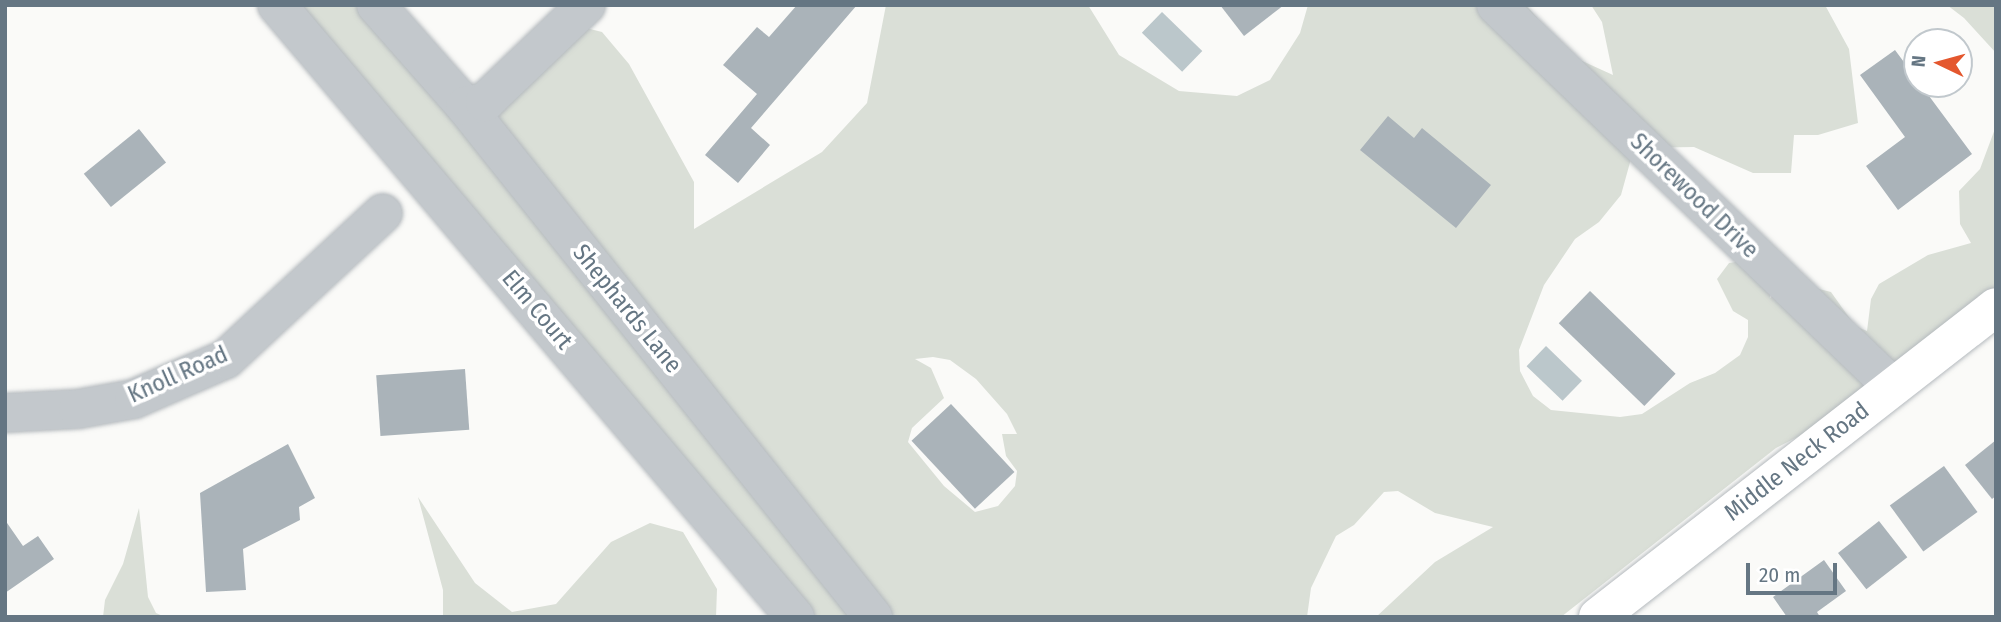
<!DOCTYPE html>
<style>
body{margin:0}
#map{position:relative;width:2001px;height:622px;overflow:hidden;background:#fafaf8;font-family:"Fira Sans Condensed",sans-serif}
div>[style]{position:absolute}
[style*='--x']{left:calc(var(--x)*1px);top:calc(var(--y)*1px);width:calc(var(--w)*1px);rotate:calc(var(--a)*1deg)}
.green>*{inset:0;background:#dadfd7}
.water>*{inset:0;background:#bbc7cb;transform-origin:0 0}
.building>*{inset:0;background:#aab3b9;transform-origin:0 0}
.roads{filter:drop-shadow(0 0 2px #b5babe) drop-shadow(0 0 2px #b5babe)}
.minor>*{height:38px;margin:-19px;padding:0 19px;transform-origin:19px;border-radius:19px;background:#c3c8cc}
.major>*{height:38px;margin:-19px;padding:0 19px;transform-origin:19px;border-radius:19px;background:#fff}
span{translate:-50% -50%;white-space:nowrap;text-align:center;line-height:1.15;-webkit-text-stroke:7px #fff;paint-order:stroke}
.street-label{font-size:24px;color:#657683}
.frame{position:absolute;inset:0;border:7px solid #657683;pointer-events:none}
.north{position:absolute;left:1903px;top:28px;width:70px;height:70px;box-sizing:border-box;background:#fff;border:2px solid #c1c8cd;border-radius:50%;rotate:275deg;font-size:19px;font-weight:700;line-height:28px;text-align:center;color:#657683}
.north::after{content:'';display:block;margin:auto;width:24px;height:32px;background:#e4572e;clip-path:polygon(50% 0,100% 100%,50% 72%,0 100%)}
.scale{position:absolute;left:1746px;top:563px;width:91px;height:32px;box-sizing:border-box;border:4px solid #657683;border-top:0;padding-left:9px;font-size:21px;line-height:24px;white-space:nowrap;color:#657683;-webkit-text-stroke:5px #fff;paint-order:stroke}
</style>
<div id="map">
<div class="green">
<i style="clip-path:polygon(292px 5px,366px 5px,863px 617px,811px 617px)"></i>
<i style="clip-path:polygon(evenodd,886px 5px,1088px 5px,1119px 55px,1179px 91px,1237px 96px,1270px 80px,1300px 33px,1308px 5px,1526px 5px,1569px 55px,1613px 75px,1602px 22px,1591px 5px,1825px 5px,1849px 49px,1858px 123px,1818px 135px,1794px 135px,1791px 173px,1753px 173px,1694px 147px,1634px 148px,1621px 195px,1599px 222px,1575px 239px,1544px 285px,1519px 350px,1520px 371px,1533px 396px,1551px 410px,1620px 417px,1642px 414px,1690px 383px,1715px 373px,1740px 355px,1748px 337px,1748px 320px,1733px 311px,1717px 279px,1729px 263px,1742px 261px,1770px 283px,1770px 298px,1799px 284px,1831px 292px,1855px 326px,1867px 331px,1871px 299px,1879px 284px,1928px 255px,1971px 243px,1960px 224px,1959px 191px,1980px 169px,1996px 126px,1996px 298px,1836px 417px,1776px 448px,1561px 617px,1376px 617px,1435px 562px,1493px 527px,1435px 513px,1398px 491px,1384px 492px,1354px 525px,1336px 536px,1311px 588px,1307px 617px,890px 617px,503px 133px,499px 116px,509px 97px,586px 28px,602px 32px,629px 64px,694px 182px,694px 229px,822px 152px,867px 103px,886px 5px,933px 357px,950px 360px,976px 379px,1007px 414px,1017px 434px,1002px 434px,1006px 456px,1017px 471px,1015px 486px,998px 506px,975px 512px,944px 486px,908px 442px,912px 428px,944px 398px,931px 368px,915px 359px,933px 357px)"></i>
<i style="clip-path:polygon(1947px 5px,1996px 5px,1996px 53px,1964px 18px)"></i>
<i style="clip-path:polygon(418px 497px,475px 583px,512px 612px,556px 604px,611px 542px,650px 523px,683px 532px,717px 589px,716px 617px,443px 617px,443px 590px)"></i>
<i style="clip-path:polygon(139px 508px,148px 597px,156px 613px,165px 617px,103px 617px,105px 600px,123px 564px)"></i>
</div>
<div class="water">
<i style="left:1162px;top:12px;width:56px;height:29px;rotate:44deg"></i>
<i style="left:1546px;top:346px;width:50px;height:28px;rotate:44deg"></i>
</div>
<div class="building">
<i style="clip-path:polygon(797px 5px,857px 5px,751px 128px,770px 145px,738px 183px,705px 155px,757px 94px,723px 65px,757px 27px,769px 37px)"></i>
<i style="clip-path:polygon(1220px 5px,1284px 5px,1244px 36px)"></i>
<i style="clip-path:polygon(1895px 50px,1972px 154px,1898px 210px,1866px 166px,1905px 137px,1860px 75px)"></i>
<i style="clip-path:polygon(1388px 116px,1414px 138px,1422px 128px,1491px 185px,1456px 228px,1360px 150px)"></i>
<i style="left:139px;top:129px;width:43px;height:71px;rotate:51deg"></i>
<i style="left:1590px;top:291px;width:119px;height:45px;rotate:44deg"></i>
<i style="left:465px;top:369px;width:61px;height:89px;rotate:86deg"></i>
<i style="left:951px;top:404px;width:93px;height:54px;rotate:47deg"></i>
<i style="clip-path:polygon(1996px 440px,1996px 496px,1992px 499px,1965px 465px)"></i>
<i style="clip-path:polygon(288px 444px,315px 498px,299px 507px,300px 520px,243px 549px,246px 590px,206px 592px,200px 493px)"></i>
<i style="left:1944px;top:466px;width:57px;height:67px;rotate:54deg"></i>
<i style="clip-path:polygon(5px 520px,23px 546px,38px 536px,54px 559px,5px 593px)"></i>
<i style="left:1879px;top:521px;width:46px;height:52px;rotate:52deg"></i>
<i style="clip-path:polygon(1824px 560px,1846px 591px,1817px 612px,1820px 617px,1787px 617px,1773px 597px)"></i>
</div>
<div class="roads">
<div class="minor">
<i style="--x:277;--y:5;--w:802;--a:49.76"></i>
<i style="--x:376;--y:5;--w:135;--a:48.6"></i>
<i style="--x:465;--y:106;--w:654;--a:51.39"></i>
<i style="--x:1496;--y:5;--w:551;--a:43.9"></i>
<i style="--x:465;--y:106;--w:20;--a:-11"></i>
<i style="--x:485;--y:102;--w:140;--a:-43.8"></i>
<i style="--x:5;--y:413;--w:73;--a:-3.1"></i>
<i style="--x:78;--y:409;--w:57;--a:-10.1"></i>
<i style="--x:134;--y:399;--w:100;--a:-23.5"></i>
<i style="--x:226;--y:359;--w:214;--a:-42.9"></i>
</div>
<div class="major">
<i style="--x:1598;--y:617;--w:504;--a:-37.91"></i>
</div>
</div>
<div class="street-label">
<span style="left:1694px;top:196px;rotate:44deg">Shorewood Drive</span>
<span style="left:627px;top:309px;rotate:51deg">Shephards Lane</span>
<span style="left:537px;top:310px;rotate:50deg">Elm Court</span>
<span style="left:178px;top:375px;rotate:-24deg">Knoll Road</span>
<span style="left:1797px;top:462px;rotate:-38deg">Middle Neck Road</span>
</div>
<div class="frame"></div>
<div class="north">N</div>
<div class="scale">20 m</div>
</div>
